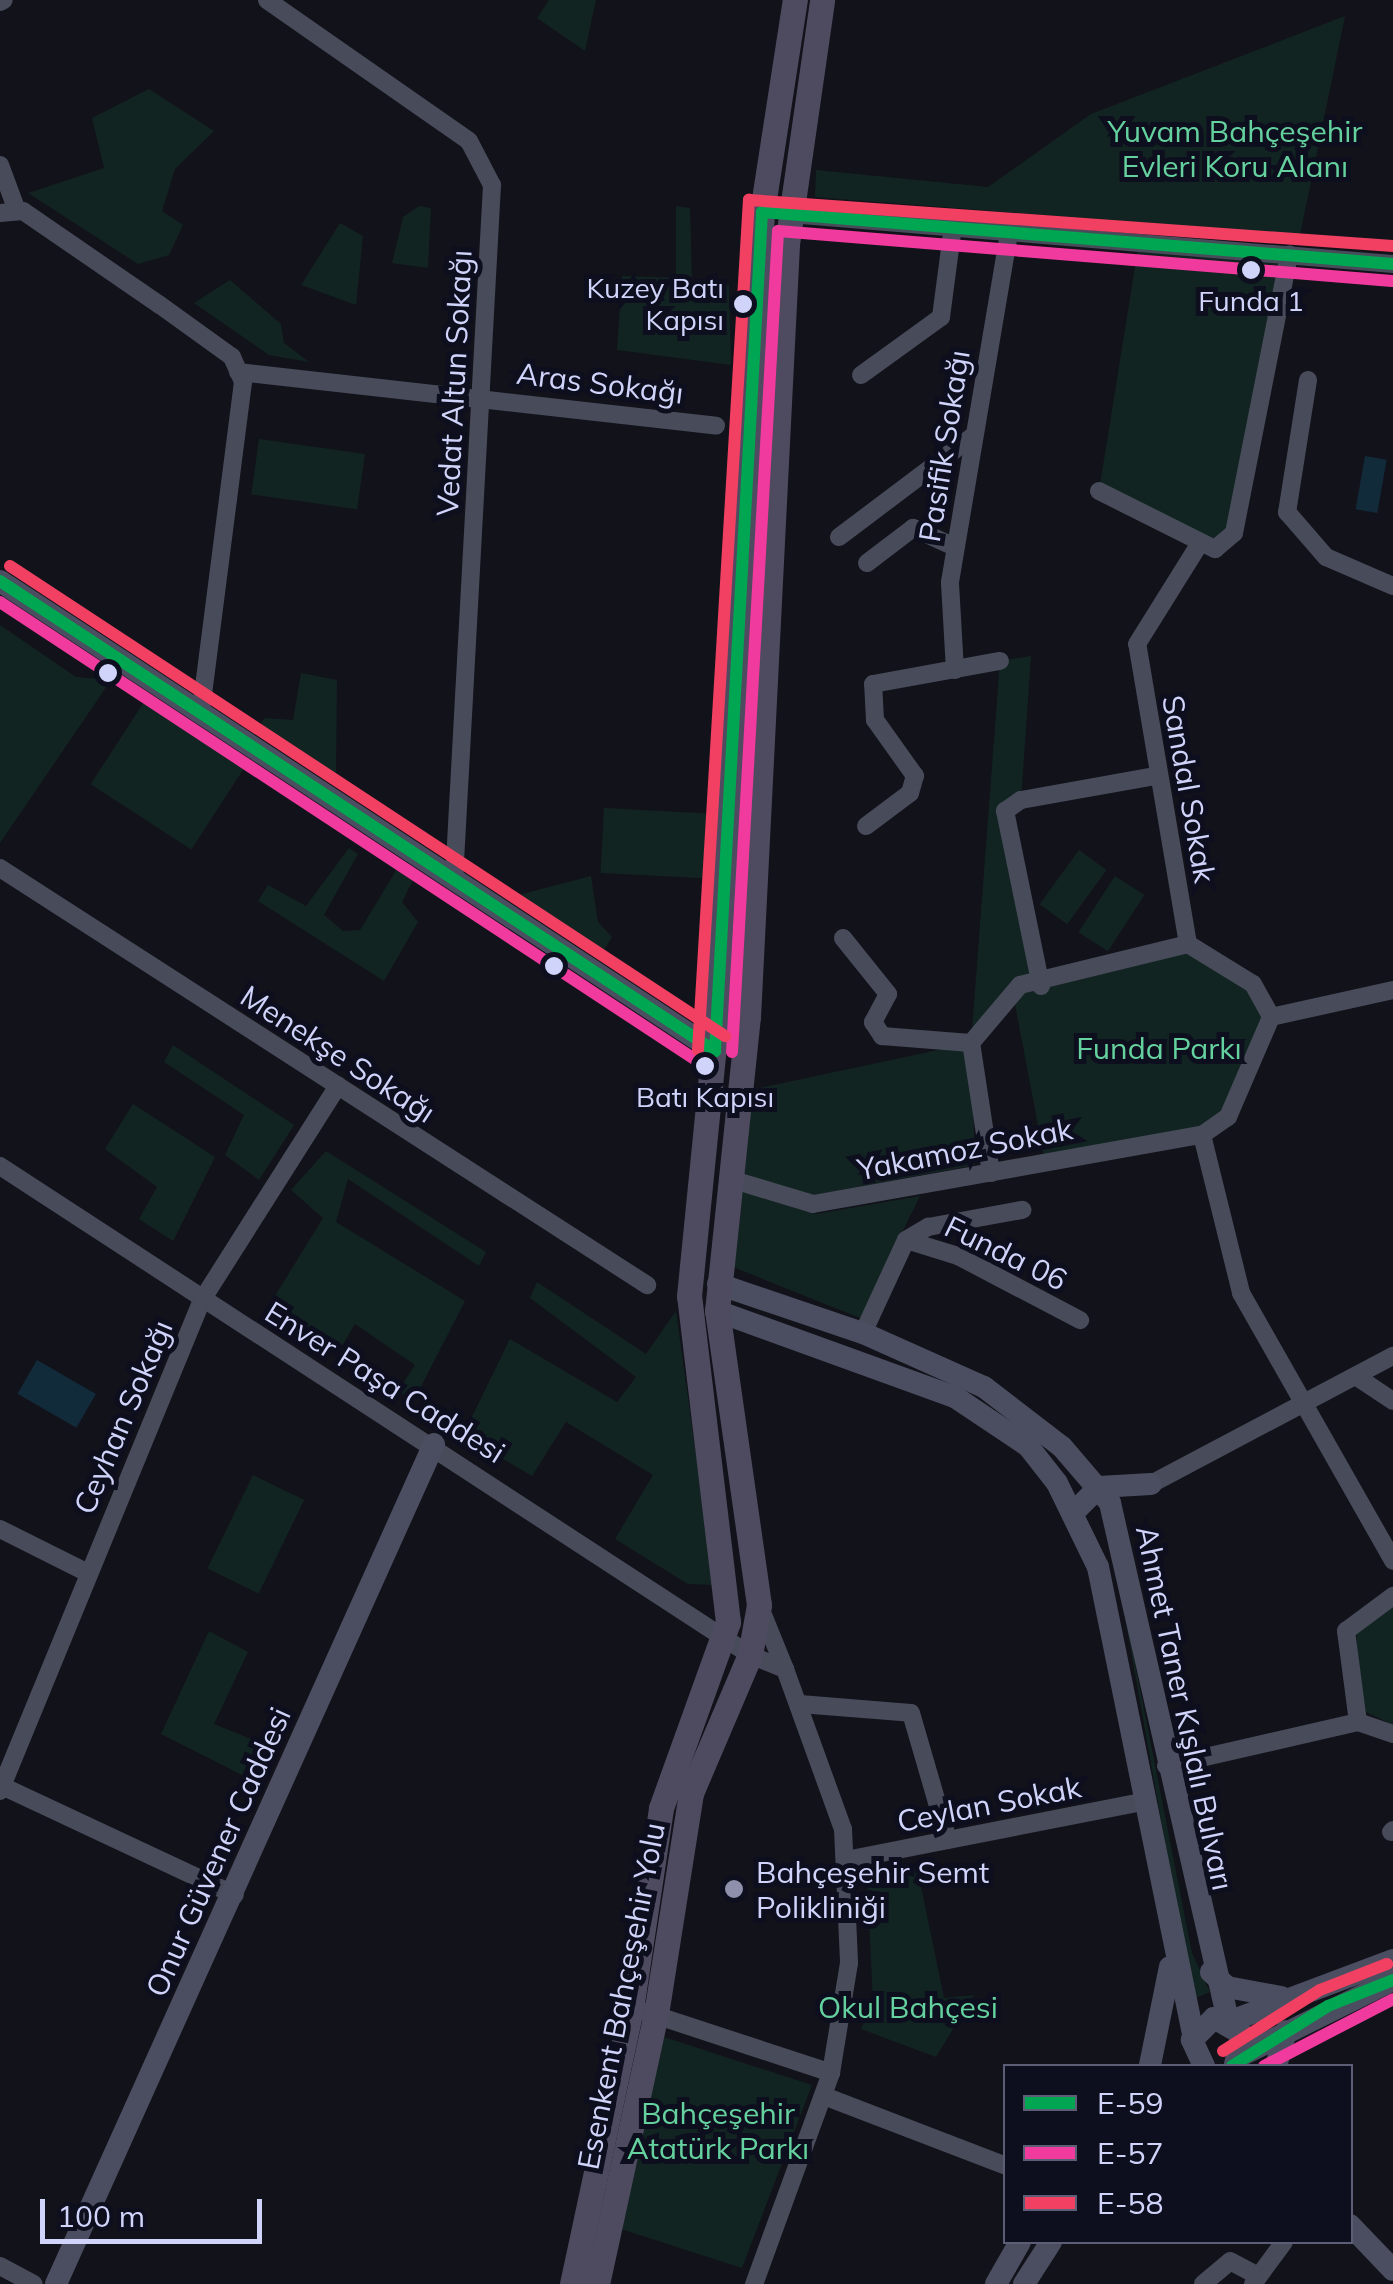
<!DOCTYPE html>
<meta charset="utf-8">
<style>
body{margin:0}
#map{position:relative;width:1393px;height:2284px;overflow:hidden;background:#12121a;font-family:Mulish,sans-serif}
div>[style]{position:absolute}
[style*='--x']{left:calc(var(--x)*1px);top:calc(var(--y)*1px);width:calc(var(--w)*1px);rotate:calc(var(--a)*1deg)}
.green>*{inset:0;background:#122421;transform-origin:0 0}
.water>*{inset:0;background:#122b3b;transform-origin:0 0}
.street>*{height:18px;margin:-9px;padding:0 9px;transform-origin:9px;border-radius:9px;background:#484b5a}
.secondary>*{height:22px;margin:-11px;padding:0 11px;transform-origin:11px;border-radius:11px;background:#4b4e60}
.primary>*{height:25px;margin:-12.5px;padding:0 12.5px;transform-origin:12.5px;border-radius:12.5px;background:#4e4b60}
.bus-1>*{height:12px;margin:-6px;padding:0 6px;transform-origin:6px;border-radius:6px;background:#00a651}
.bus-2>*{height:12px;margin:-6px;padding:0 6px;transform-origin:6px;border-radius:6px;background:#f13a9d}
.bus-3>*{height:12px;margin:-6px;padding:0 6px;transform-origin:6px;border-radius:6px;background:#f24062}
.dots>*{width:28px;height:28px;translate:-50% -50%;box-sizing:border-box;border:5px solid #0e0f1e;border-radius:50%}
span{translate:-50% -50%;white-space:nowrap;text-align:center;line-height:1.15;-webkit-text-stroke:10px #0e0f1e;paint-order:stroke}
.bus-label{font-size:28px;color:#d0d4fa}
.right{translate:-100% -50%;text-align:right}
.park-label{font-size:30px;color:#65d19f}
.street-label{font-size:30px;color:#d0d4fa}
.poi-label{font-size:30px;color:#d0d4fa}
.left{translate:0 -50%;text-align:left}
.legend{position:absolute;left:1003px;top:2064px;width:350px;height:180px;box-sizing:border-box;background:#0e0f1e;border:2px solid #5c5e76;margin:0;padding:12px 18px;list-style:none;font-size:30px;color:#d0d4fa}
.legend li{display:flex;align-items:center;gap:20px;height:50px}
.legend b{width:50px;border:2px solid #5c5e76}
.scale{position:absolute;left:40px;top:2199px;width:222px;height:45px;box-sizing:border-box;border:5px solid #d0d4fa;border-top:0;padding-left:12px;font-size:30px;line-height:35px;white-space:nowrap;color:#d0d4fa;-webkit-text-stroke:8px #0e0f1e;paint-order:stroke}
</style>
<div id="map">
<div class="green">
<i style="clip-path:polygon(549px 0,596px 0,585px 51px,537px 18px)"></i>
<i style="clip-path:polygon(1345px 16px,1300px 235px,815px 197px,816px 170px,988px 187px,1091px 114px)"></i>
<i style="clip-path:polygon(149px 89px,214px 131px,175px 169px,162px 211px,183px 225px,169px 255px,138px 264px,28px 193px,104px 168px,92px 118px)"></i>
<i style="clip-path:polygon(419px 206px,431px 208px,428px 268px,392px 263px,403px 217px)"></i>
<i style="clip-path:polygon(676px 206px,690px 208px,692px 281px,729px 285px,731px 365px,617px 350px,622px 276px,676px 278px)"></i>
<i style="clip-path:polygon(340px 223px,363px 236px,356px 305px,301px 285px)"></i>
<i style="clip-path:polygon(1139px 242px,1289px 254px,1242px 513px,1215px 549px,1099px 491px)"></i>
<i style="clip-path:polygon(230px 280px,281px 324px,284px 343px,309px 362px,269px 355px,194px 303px)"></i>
<i style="left:259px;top:439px;width:107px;height:56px;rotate:8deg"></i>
<i style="clip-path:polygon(0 625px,76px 677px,111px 680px,0 843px)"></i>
<i style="clip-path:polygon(1031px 656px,1021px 800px,1005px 811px,1041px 986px,1188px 944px,1253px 984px,1268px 1032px,1211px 1131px,1045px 1162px,1013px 994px,971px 1043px,975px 1165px,809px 1196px,741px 1173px,750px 1090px,971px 1043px,1000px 661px)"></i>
<i style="clip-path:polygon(301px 673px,337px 680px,336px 777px,257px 731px,264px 718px,293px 720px)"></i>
<i style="left:144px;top:702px;width:120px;height:98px;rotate:33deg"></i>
<i style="left:604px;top:808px;width:108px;height:65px;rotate:3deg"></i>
<i style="clip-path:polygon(349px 848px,358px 854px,324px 915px,343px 931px,360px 930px,397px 869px,413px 880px,402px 902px,418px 922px,384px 981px,258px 901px,268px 885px,306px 906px)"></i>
<i style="left:1079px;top:850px;width:34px;height:67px;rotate:36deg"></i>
<i style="clip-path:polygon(591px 876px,598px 922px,612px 937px,598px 960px,511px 897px)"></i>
<i style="left:1115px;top:876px;width:35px;height:67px;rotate:33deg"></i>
<i style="clip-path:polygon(173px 1045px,294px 1125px,259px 1180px,225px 1155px,244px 1115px,164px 1062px)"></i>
<i style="clip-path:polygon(133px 1104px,215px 1157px,173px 1241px,139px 1219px,157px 1187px,105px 1149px)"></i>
<i style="clip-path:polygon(326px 1151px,486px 1252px,479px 1266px,348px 1179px,336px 1222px,465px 1301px,413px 1402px,398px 1391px,415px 1365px,355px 1324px,339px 1351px,270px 1304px,323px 1218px,291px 1190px)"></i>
<i style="clip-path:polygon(739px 1191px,816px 1214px,920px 1196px,860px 1318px,733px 1267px)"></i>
<i style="clip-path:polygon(537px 1282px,646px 1354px,676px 1311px,714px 1585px,688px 1584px,615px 1539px,653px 1475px,566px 1422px,532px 1476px,463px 1435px,510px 1339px,617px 1402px,636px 1377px,530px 1298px)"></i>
<i style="left:253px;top:1475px;width:57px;height:104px;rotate:26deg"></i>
<i style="clip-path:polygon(1116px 1567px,1192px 1953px,1210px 1992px,1193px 1999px)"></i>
<i style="clip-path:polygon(1393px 1602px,1393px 1725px,1366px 1712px,1356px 1657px,1357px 1630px)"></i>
<i style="clip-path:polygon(209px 1631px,248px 1652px,214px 1724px,268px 1746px,248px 1778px,161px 1734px)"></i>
<i style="clip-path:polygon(917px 1867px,944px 1998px,974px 1995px,936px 2057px,861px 2029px,873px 2002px,867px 1877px)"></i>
<i style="clip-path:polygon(664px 2037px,812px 2085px,742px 2268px,621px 2229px)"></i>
</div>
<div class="water">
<i style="left:1365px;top:456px;width:22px;height:54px;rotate:10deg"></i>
<i style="left:37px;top:1360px;width:68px;height:39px;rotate:30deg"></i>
</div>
<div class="street">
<i style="--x:267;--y:0;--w:246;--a:34.9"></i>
<i style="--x:469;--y:141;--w:50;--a:62.4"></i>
<i style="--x:492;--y:185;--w:696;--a:93.13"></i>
<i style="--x:0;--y:2;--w:4;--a:-27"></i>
<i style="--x:0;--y:165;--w:46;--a:69.6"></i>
<i style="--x:0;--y:213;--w:23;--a:-5"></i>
<i style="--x:23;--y:211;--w:166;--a:34.5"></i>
<i style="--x:160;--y:305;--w:89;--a:35.8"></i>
<i style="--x:232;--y:357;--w:27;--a:66"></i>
<i style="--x:243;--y:382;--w:333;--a:97.3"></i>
<i style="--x:790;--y:214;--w:605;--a:4.74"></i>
<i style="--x:238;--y:372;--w:481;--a:6.4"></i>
<i style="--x:861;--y:375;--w:99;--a:-35.9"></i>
<i style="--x:941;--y:317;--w:92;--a:-82.5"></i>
<i style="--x:1308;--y:380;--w:134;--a:99"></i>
<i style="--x:1287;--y:512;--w:60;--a:49.1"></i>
<i style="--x:1326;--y:557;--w:73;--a:23.4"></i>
<i style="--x:1099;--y:491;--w:130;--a:26.6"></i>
<i style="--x:1215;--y:549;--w:25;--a:-40"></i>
<i style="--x:1234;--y:533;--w:284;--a:-78.8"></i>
<i style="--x:839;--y:537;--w:168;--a:-37"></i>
<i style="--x:867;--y:563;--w:58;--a:-37.3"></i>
<i style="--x:913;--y:528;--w:46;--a:24.3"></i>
<i style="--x:955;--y:670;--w:88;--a:-93.3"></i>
<i style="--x:950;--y:582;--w:355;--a:-80.4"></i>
<i style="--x:866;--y:826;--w:55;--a:-36.9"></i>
<i style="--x:910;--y:793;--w:18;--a:-74"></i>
<i style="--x:915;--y:776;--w:69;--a:-125.5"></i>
<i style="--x:875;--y:720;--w:36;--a:-93"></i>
<i style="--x:873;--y:684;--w:129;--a:-10.3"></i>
<i style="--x:0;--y:868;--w:770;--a:32.8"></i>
<i style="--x:843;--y:938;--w:72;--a:51.2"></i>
<i style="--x:888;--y:994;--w:32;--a:118"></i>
<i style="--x:873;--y:1022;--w:17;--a:57"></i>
<i style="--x:882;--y:1036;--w:89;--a:4.5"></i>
<i style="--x:1188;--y:944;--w:304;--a:-99.6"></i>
<i style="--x:1137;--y:644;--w:119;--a:-58"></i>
<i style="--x:1041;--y:986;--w:179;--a:-101.6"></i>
<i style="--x:1005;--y:811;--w:19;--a:-35"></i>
<i style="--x:1021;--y:800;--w:137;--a:-10.1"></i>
<i style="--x:1271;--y:1017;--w:125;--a:-12.5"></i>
<i style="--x:1202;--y:1135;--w:163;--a:76.1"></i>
<i style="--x:1241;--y:1293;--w:308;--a:60.4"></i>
<i style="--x:0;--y:1166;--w:895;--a:33.1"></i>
<i style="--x:750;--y:1655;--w:38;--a:22"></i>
<i style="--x:785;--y:1669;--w:170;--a:70.1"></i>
<i style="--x:843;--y:1829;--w:134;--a:87.4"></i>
<i style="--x:849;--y:1963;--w:111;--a:99.3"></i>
<i style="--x:831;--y:2073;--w:225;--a:110"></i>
<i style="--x:991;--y:1173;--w:132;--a:-98.7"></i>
<i style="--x:971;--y:1043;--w:76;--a:-49.8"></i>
<i style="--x:1020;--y:985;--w:173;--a:-13.7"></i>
<i style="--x:1188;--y:944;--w:76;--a:31.6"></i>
<i style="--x:1253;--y:984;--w:38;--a:61"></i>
<i style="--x:740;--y:1182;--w:76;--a:16.8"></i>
<i style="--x:813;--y:1204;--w:395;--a:-10.1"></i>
<i style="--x:1202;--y:1135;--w:32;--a:-35"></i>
<i style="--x:1228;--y:1117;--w:109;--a:-66.7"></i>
<i style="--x:906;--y:1240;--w:54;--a:17.1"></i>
<i style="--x:958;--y:1256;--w:138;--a:27.7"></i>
<i style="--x:863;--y:1333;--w:102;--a:-65.2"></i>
<i style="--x:906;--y:1240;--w:26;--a:-31"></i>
<i style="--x:928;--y:1227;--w:96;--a:-10.3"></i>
<i style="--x:1357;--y:1377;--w:43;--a:33.7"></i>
<i style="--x:1151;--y:1484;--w:274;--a:-27.9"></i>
<i style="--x:0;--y:1529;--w:98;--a:26.6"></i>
<i style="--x:759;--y:1605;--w:69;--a:67.9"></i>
<i style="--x:800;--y:1704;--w:111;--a:4.6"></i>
<i style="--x:911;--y:1713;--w:132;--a:73.8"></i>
<i style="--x:1358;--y:1722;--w:92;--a:-97.5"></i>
<i style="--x:1346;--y:1631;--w:59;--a:-36.7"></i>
<i style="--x:1358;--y:1722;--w:37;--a:19"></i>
<i style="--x:1166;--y:1766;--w:197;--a:-12.9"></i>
<i style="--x:2;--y:1786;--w:257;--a:25.1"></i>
<i style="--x:0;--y:1791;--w:531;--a:-67.64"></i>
<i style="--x:202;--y:1300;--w:254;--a:-57.6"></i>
<i style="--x:1391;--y:1832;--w:3;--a:-45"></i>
<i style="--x:846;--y:1860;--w:302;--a:-11.1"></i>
<i style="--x:646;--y:2012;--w:195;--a:18.2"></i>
<i style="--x:824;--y:2096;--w:195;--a:21"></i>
<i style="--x:0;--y:2266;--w:38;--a:28"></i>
<i style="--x:1203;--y:2284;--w:35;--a:-40"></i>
<i style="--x:1230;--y:2261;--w:32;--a:28"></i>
<i style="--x:1253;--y:2284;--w:52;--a:-53.6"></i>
</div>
<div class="secondary">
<i style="--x:0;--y:581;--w:856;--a:33.32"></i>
<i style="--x:718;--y:1284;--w:153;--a:18.7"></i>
<i style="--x:863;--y:1333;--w:133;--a:24.1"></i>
<i style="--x:984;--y:1387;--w:98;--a:37.6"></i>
<i style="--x:1062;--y:1447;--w:74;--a:49.4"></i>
<i style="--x:1110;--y:1503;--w:530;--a:77.14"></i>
<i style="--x:717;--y:1311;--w:253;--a:19.9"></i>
<i style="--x:955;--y:1397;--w:88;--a:33.9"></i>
<i style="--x:1028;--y:1446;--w:47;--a:51.9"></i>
<i style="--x:1057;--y:1483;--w:93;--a:64"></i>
<i style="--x:1098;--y:1567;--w:479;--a:78.5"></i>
<i style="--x:1075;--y:1511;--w:34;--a:-45"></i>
<i style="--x:1099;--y:1487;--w:52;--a:-3.3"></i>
<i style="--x:1211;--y:1972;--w:22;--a:43"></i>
<i style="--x:1227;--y:1987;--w:55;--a:10.5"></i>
<i style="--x:1231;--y:2021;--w:173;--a:-20.6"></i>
<i style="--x:1242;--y:2055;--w:169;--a:-26.4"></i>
<i style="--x:1150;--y:2065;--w:100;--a:-78.5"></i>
<i style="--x:1204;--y:2066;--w:29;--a:-115"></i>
<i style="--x:1192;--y:2040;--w:31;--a:-45"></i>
<i style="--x:1214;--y:2018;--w:32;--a:30"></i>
<i style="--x:1242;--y:2034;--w:31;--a:103"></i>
<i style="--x:1276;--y:2066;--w:36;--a:-74"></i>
<i style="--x:1350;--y:2225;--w:62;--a:46.3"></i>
<i style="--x:56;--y:2284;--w:921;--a:-65.77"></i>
<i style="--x:996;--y:2284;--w:48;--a:-60.3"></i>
<i style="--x:1024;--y:2284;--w:50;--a:-57.3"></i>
</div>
<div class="primary">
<i style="--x:572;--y:2284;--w:281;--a:-77.9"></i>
<i style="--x:631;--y:2009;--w:203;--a:-81.5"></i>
<i style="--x:661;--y:1808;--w:198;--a:-70.2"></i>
<i style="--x:728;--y:1622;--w:328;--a:-96.8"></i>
<i style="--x:689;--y:1296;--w:280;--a:-84.3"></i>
<i style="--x:717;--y:1017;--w:806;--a:-86.8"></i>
<i style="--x:762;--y:212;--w:215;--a:-81.2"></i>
<i style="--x:597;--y:2284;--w:276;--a:-77.7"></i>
<i style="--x:656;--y:2014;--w:224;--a:-81"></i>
<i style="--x:691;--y:1793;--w:150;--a:-66.9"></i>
<i style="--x:750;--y:1655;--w:51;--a:-79.8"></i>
<i style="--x:759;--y:1605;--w:297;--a:-98.1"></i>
<i style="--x:717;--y:1311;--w:296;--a:-84"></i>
<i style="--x:748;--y:1017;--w:774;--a:-87.11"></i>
<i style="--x:787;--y:244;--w:246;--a:-81.8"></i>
</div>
<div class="bus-1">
<i style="--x:0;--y:581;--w:856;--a:33.32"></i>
<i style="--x:715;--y:1051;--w:840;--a:-86.79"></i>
<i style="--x:762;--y:212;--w:633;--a:4.71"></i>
<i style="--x:1232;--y:2066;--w:113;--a:-32"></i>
<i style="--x:1328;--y:2006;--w:70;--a:-21.8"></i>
</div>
<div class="bus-2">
<i style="--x:0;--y:602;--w:844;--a:33.35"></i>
<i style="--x:732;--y:1052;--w:822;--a:-86.79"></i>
<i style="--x:778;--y:231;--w:616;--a:4.66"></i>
<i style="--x:1264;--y:2066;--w:145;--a:-27.4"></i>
</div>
<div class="bus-3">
<i style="--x:10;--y:566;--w:856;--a:33.32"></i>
<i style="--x:698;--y:1050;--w:852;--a:-86.57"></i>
<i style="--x:749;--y:200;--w:646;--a:4.09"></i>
<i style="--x:1223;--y:2051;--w:115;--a:-32.2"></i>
<i style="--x:1320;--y:1990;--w:72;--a:-21.2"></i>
</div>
<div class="dots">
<i style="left:1251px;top:270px;background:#d0d4fa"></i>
<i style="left:743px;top:304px;background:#d0d4fa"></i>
<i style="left:108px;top:673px;background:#d0d4fa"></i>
<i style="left:554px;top:966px;background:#d0d4fa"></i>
<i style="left:705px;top:1066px;background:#d0d4fa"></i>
<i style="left:734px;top:1889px;background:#8e90ac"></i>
</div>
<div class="bus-label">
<span class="right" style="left:724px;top:304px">Kuzey Batı<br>Kapısı</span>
<span style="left:1251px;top:301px">Funda 1</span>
<span style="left:705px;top:1097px">Batı Kapısı</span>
</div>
<div class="park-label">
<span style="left:1235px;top:148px">Yuvam Bahçeşehir<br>Evleri Koru Alanı</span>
<span style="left:1159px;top:1048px">Funda Parkı</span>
<span style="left:908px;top:2007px">Okul Bahçesi</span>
<span style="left:718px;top:2130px">Bahçeşehir<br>Atatürk Parkı</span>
</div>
<div class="street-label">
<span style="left:454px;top:383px;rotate:-87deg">Vedat Altun Sokağı</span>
<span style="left:600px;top:383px;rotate:7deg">Aras Sokağı</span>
<span style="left:944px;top:446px;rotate:-81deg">Pasifik Sokağı</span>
<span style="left:1189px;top:789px;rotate:80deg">Sandal Sokak</span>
<span style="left:338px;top:1054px;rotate:33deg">Menekşe Sokağı</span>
<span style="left:965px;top:1149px;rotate:-11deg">Yakamoz Sokak</span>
<span style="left:1006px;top:1253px;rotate:26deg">Funda 06</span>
<span style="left:385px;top:1382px;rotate:32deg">Enver Paşa Caddesi</span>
<span style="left:123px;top:1417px;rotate:-67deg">Ceyhan Sokağı</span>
<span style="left:1185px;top:1708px;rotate:78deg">Ahmet Taner Kışlalı Bulvarı</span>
<span style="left:989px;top:1804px;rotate:-11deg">Ceylan Sokak</span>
<span style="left:218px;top:1852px;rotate:-66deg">Onur Güvener Caddesi</span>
<span style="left:621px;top:1996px;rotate:-79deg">Esenkent Bahçeşehir Yolu</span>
</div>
<div class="poi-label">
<span class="left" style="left:756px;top:1889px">Bahçeşehir Semt<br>Polikliniği</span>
</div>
<ul class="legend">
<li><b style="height:12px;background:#00a651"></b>E-59</li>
<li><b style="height:12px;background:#f13a9d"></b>E-57</li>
<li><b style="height:12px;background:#f24062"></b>E-58</li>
</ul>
<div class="scale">100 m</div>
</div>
